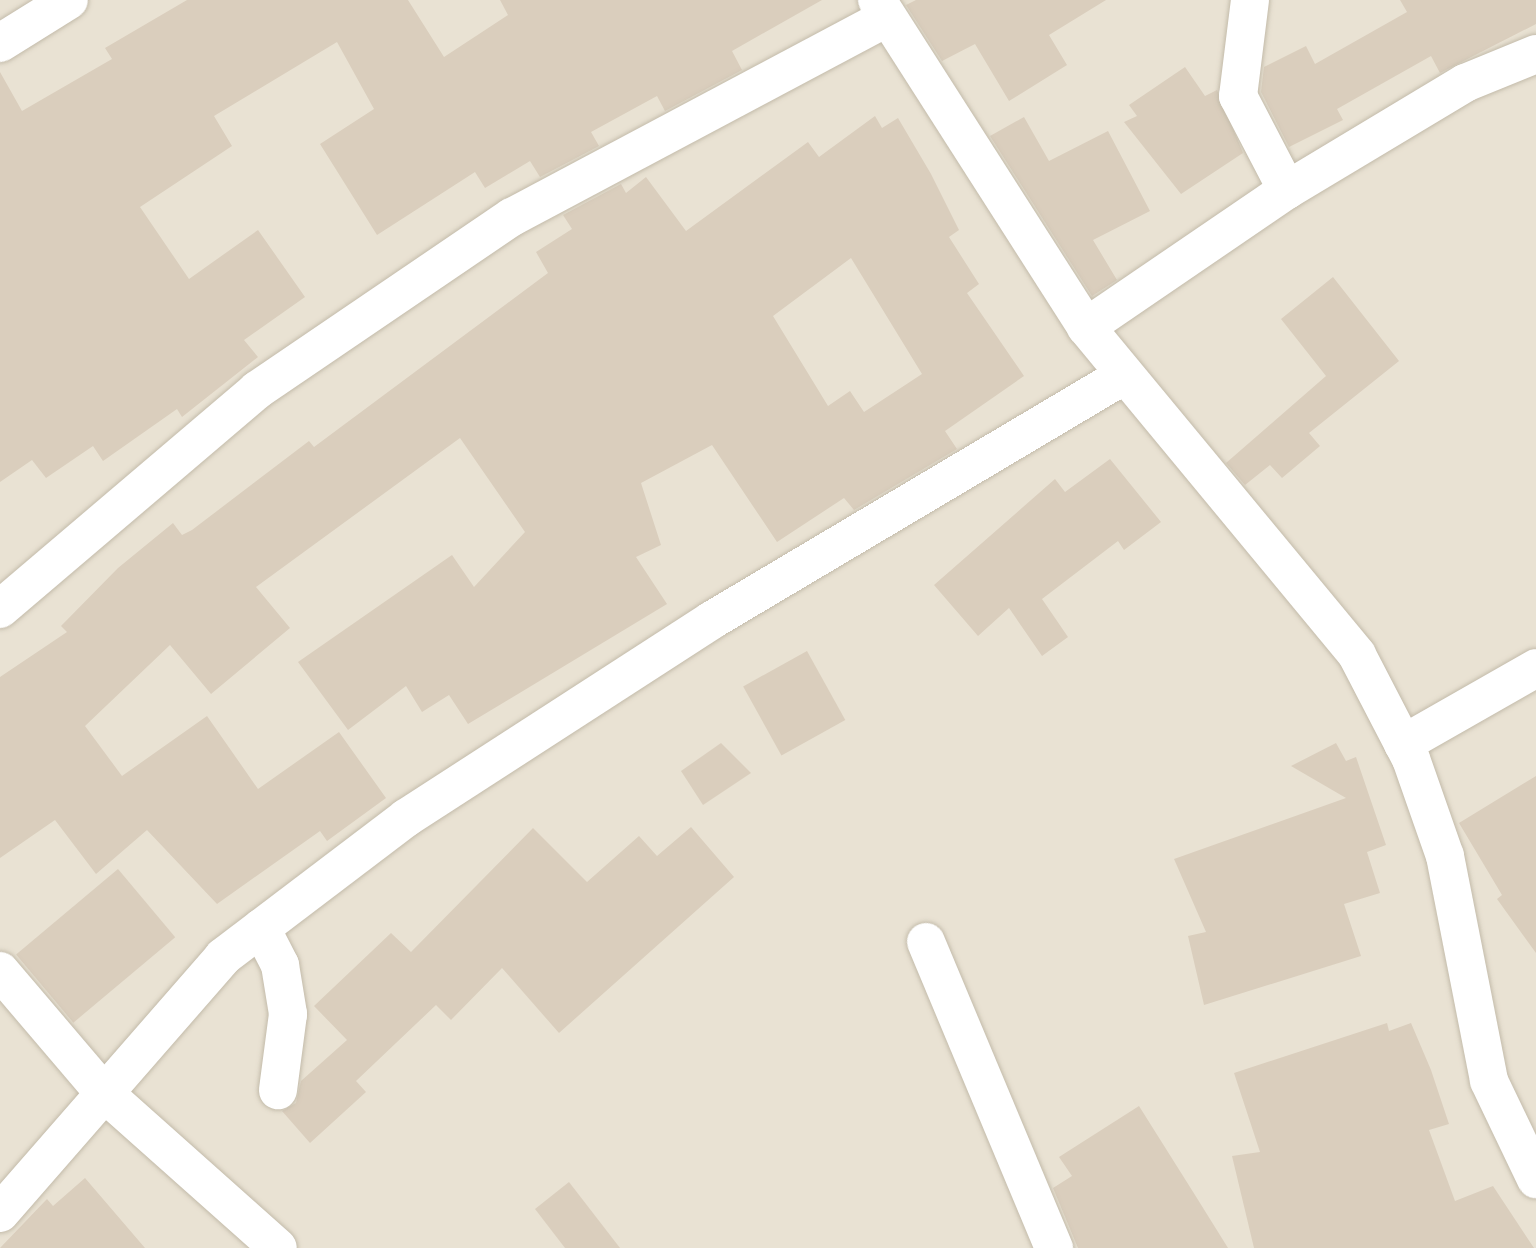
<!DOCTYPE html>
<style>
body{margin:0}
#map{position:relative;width:1536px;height:1248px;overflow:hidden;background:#f4f0e5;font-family:Figtree,sans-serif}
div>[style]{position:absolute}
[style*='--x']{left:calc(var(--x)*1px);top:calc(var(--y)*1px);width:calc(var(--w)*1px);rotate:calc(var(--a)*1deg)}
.residential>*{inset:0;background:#e9e2d3;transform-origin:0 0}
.building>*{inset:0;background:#dacebd;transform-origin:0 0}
.roads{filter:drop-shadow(0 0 2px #c3bbaa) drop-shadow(0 0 2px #c3bbaa)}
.minor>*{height:38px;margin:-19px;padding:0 19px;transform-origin:19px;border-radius:19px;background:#fff}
span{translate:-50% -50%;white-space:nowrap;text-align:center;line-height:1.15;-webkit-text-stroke:5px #fff;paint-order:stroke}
</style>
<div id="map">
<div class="residential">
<i style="left:0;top:0;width:1536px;height:1248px"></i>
</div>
<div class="building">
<i style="clip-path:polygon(187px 0,408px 0,444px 57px,508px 15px,500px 0,822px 0,732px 51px,742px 70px,665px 111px,657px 96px,591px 132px,599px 146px,540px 177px,530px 161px,485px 188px,475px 172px,377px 235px,320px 144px,374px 109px,337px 42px,214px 116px,232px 146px,140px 207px,189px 279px,258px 230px,305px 297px,244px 340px,258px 357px,182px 417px,177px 409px,103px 461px,93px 446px,46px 478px,32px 460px,0 482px,0 72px,22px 111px,112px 59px,105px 48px)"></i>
<i style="clip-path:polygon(916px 0,1106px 0,1049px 35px,1067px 65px,1009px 101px,975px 44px,942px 61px,906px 5px)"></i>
<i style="clip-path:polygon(1400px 0,1536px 0,1536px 24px,1440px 73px,1431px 56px,1337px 109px,1343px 120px,1289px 147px,1261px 92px,1264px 67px,1306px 46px,1315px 64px,1407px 12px)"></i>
<i style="clip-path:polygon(1185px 67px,1205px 96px,1217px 90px,1243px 153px,1181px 194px,1124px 122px,1137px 116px,1129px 105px)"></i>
<i style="clip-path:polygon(evenodd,875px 116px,882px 128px,898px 118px,931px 174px,959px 230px,949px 237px,979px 284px,967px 293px,1024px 376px,945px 431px,957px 449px,854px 510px,844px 498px,777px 542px,712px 445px,641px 483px,661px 545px,636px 557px,667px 604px,468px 724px,449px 695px,422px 712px,406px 686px,348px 730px,298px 662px,452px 555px,474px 587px,525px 532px,460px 438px,256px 587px,290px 628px,211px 694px,170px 645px,85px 726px,122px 776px,207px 716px,258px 789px,339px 732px,386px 798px,327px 841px,320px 831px,217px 904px,147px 830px,96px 874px,55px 820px,0 858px,0 677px,67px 632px,61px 626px,118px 568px,173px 523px,182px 535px,192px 530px,309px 441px,314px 447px,548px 273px,536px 252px,572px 229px,563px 215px,621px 184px,626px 193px,646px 177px,686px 231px,808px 142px,819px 157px,875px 116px,851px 258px,922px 374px,864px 412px,850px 391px,828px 406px,773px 316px,851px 258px)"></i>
<i style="clip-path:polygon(1024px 117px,1049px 161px,1108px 131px,1150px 211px,1093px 240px,1117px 280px,1092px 296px,990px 136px)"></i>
<i style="clip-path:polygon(1333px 277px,1399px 361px,1309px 433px,1320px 446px,1282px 478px,1270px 465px,1245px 485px,1226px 463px,1326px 376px,1281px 319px)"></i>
<i style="clip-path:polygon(1110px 459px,1161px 522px,1124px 550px,1118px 541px,1042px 599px,1068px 637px,1042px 656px,1009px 608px,978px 636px,934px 585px,1055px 479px,1065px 492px)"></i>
<i style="left:807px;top:651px;width:79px;height:73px;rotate:61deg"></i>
<i style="clip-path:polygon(721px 743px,751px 773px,703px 805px,681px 771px)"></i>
<i style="clip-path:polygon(1336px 743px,1346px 761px,1356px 757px,1386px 845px,1367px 852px,1380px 893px,1344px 904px,1361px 956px,1204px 1005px,1188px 936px,1206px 932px,1174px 859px,1346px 798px,1291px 766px)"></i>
<i style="clip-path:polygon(1536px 776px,1536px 953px,1497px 899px,1502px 895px,1459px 823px)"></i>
<i style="clip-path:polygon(691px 827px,734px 877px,559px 1033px,502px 968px,451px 1020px,436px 1005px,356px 1081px,366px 1092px,310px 1143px,282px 1111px,296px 1103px,301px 1081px,347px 1040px,314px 1006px,391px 933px,411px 952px,533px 828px,587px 882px,639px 836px,657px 856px)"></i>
<i style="left:118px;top:869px;width:89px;height:133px;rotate:50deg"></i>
<i style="clip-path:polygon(1387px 1023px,1389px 1031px,1411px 1023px,1431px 1070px,1449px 1124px,1429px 1130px,1455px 1201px,1493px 1186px,1534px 1248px,1254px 1248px,1232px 1156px,1260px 1152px,1234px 1073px)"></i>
<i style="clip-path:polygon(1139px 1106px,1195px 1195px,1228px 1248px,1078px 1248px,1053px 1188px,1072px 1176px,1059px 1157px)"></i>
<i style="clip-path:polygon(85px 1178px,145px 1248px,0 1248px,47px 1199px,53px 1206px)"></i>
<i style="clip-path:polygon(569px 1182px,620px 1248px,565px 1248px,535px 1209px)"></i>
</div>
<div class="roads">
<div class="minor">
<i style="--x:877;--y:0;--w:388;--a:57.4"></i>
<i style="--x:1086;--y:327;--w:425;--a:50.4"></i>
<i style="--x:1357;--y:655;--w:117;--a:62.6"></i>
<i style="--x:1411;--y:759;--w:103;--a:70.7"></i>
<i style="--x:1445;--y:856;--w:229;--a:78.9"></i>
<i style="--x:1489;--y:1081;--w:109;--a:64.4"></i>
<i style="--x:1250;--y:0;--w:97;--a:97.1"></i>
<i style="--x:1238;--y:96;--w:106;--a:62.5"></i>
<i style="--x:0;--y:43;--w:81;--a:-31.9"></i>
<i style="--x:1086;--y:327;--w:243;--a:-34.3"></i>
<i style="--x:1287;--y:190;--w:208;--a:-31"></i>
<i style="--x:1465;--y:83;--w:77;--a:-22.2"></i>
<i style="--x:0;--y:609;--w:338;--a:-40.4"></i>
<i style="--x:257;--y:390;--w:308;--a:-34.2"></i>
<i style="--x:512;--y:217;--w:424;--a:-28"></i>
<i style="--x:1403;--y:744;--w:153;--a:-29.7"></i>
<i style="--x:261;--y:928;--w:42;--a:62.8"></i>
<i style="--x:280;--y:965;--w:50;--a:80.7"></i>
<i style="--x:288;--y:1014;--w:77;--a:97.5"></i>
<i style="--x:926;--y:942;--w:332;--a:67.3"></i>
<i style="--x:0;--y:971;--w:159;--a:49.6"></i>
<i style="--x:103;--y:1092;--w:234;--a:41.7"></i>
<i style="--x:0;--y:1213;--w:340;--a:-48.9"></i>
<i style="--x:223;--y:957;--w:230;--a:-37.2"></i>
<i style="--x:406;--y:818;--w:364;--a:-32.9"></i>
<i style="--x:712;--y:620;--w:480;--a:-30.7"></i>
</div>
</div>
</div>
